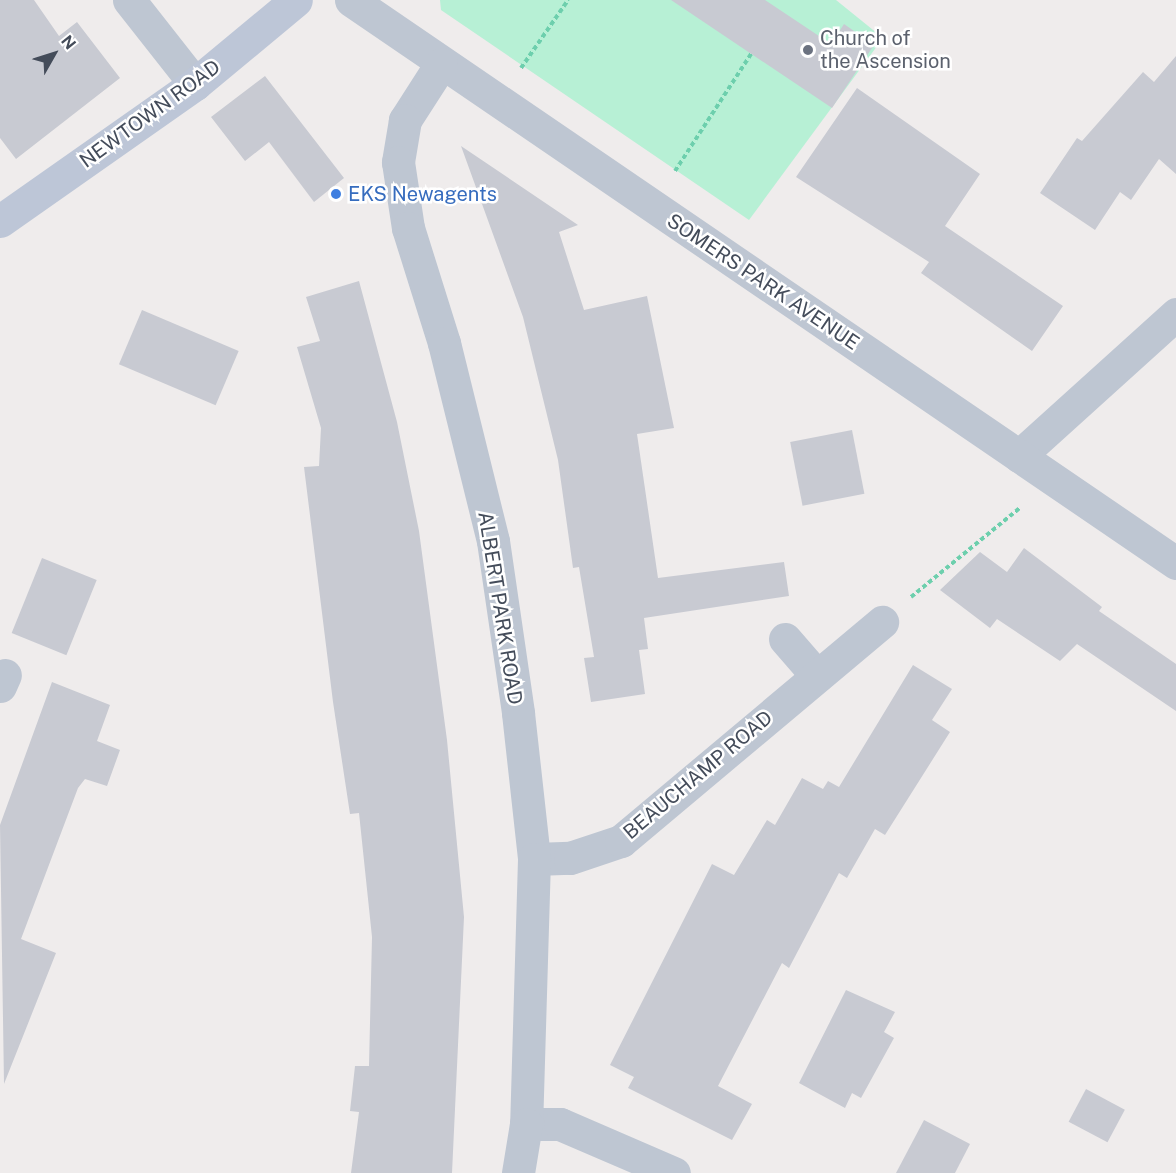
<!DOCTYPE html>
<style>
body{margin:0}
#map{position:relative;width:1176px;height:1173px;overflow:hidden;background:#efecec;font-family:"Public Sans",sans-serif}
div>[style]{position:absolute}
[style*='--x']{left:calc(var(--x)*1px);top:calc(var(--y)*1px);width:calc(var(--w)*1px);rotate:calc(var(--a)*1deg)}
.green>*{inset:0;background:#b7f0d5}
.building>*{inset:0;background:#c8cad2;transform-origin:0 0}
.path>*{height:4px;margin-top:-2px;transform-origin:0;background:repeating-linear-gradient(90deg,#6dcfad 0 4.5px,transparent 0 7.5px)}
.minor>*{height:33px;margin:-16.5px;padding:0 16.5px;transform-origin:16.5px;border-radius:16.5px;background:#bec6d2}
.tertiary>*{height:33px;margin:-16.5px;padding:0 16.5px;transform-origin:16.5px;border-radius:16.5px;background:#bec6d2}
.secondary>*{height:33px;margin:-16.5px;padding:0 16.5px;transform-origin:16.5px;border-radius:16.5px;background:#bdc6d7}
.dots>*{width:16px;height:16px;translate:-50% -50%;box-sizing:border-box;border:3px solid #fff;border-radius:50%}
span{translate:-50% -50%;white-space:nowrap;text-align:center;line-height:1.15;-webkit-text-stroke:5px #fff;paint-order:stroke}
.worship-label{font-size:20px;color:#5b616d}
.left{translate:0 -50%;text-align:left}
.street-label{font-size:20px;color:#444c5a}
.shop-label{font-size:20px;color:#366cbe}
.north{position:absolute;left:24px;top:24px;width:60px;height:60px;-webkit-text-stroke:4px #fff;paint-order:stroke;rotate:51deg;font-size:16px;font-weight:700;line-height:24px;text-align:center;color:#444c5a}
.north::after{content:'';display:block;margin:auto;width:21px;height:27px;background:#444c5a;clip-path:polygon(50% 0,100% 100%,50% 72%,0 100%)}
</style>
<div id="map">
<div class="green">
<i style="clip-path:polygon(440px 0,836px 0,883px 38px,749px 220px,441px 10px)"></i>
</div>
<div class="building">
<i style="clip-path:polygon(0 0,34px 0,59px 36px,77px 22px,120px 78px,16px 159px,0 138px)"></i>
<i style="clip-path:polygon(671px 0,765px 0,831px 44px,844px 24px,874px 45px,832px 108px)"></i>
<i style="clip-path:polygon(1176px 56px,1176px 174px,1159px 159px,1131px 200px,1120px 192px,1095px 230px,1040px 193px,1077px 138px,1082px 141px,1143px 72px,1154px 82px)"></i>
<i style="clip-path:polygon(265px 76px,344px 178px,314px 202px,269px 142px,245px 161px,211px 117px)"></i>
<i style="clip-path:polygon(857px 88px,980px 174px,945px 226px,1063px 306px,1032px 351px,921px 273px,929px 262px,796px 177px)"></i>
<i style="clip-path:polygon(461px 146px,578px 225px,559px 232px,584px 310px,647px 296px,674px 428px,637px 434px,658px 578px,784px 562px,789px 596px,644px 618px,648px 649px,639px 650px,645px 694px,591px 702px,584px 658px,594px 657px,579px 567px,573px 568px,558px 460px,523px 317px)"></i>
<i style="clip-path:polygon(359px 281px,397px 422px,419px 531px,447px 740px,464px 917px,452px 1173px,351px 1173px,359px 1112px,350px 1111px,355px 1066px,369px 1066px,372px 937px,359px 813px,350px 814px,333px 702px,304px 467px,319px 466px,321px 428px,297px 347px,320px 341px,306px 297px)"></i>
<i style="left:142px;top:310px;width:105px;height:59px;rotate:23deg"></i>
<i style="left:852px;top:430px;width:65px;height:63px;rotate:79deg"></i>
<i style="clip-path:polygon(1024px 548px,1102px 607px,1099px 611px,1176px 664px,1176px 711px,1077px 644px,1060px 661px,997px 619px,990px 628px,940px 590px,980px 552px,1007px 572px)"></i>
<i style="left:42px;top:558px;width:59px;height:81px;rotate:22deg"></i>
<i style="clip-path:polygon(913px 665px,952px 689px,932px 720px,950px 732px,885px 835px,875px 829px,847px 878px,839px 873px,789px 968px,782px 963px,718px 1086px,752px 1104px,732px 1140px,628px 1088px,634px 1077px,610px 1065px,712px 864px,734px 875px,767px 820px,775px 825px,802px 778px,823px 789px,828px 781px,839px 787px)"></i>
<i style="clip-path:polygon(52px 682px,110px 705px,97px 741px,120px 750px,107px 786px,85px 779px,78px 788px,21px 939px,56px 953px,4px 1084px,0 825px)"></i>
<i style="clip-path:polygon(846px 990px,895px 1012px,884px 1032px,894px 1038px,861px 1098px,852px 1093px,845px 1108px,799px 1083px)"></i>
<i style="left:1086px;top:1089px;width:44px;height:37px;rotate:28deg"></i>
<i style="clip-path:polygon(924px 1120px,970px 1144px,955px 1173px,896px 1173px)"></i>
</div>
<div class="path">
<i style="--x:521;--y:68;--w:83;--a:-55.3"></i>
<i style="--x:675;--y:171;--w:140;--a:-57"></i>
<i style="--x:911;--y:597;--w:142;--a:-39.3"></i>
</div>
<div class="minor">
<i style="--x:129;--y:0;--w:107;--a:51.8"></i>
<i style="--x:1019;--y:456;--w:212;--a:-42.1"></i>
<i style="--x:785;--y:639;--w:49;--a:49.1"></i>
<i style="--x:0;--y:686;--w:12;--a:-66"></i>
<i style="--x:534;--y:859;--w:36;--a:-2"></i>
<i style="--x:570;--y:858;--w:54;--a:-18.4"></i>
<i style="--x:621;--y:841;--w:341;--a:-40"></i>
<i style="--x:526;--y:1124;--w:34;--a:0"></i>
<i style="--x:560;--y:1124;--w:124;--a:23.3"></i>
</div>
<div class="tertiary">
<i style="--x:351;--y:0;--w:999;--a:34.31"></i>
<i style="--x:441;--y:64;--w:67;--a:122.7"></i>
<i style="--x:405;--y:120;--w:43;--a:99.5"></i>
<i style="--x:398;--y:162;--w:67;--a:81.4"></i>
<i style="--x:408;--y:228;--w:121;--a:72.6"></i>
<i style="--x:444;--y:343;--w:204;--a:76.1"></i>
<i style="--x:493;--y:541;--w:174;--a:81.7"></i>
<i style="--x:518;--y:713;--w:147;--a:83.7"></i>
<i style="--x:534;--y:859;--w:265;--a:91.7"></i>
<i style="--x:526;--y:1124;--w:50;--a:99.3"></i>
</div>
<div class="secondary">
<i style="--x:0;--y:221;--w:238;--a:-35.1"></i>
<i style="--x:195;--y:84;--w:131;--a:-39.7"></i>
</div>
<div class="dots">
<i style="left:808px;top:50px;background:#6b7280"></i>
<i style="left:336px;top:194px;background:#3f7fe0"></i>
</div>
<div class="worship-label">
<span class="left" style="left:820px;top:50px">Church of<br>the Ascension</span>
</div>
<div class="street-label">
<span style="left:150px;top:114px;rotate:-36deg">NEWTOWN ROAD</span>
<span style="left:763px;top:282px;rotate:34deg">SOMERS PARK AVENUE</span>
<span style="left:500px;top:608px;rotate:81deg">ALBERT PARK ROAD</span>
<span style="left:698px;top:775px;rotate:-40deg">BEAUCHAMP ROAD</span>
</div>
<div class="shop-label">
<span class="left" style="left:348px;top:194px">EKS Newagents</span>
</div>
<div class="north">N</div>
</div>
